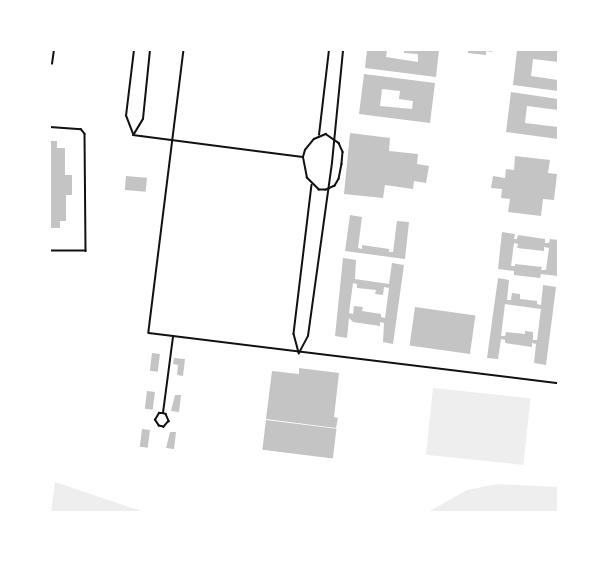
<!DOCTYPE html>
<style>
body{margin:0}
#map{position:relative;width:608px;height:562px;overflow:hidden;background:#fff;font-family:"Exo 2",sans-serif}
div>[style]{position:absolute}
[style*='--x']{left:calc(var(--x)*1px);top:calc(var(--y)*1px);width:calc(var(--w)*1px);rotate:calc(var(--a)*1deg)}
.green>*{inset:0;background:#eee;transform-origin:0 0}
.building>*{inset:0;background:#c4c4c4;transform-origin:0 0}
.service>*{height:1.5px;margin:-0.75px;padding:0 0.75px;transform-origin:0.75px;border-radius:0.75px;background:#111}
span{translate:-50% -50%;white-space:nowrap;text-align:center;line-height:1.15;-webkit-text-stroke:6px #fff;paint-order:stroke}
.frame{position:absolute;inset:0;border:51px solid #fff;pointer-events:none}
</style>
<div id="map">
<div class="green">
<i style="left:433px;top:388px;width:98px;height:67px;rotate:6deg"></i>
<i style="clip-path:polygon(55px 482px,144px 512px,51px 512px)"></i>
<i style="clip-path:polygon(497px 484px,558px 487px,558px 512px,428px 512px,467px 490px)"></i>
</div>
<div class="building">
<i style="clip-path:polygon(367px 50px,387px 50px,386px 57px,418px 62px,418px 54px,404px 53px,404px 50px,439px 50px,436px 77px,365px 68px)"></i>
<i style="clip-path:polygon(468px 50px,492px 50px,492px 52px,486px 51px,486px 55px,468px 53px)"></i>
<i style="clip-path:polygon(517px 50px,558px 51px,558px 62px,533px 59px,531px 76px,558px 80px,558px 91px,513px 85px)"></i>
<i style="clip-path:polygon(evenodd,364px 74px,435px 83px,430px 123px,359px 114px,364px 74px,382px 89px,400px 91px,399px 99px,413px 101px,412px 109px,380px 106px,382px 89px)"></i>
<i style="clip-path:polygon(511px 92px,558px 99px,558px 110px,527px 106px,525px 123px,558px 127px,558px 139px,506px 132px)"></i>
<i style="clip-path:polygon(350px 133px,390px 138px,389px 151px,418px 154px,417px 164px,429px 166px,426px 183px,414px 181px,413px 189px,385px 185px,383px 198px,344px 194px)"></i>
<i style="clip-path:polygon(50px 141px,57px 141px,57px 148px,65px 148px,65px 175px,72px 175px,72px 195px,66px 195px,66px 221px,60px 221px,60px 228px,50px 228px)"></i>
<i style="clip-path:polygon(515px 156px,550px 160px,548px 173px,557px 174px,554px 200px,543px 199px,541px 216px,508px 212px,510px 199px,501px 198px,502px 189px,491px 188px,493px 176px,505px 178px,506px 169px,514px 170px)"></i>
<i style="left:126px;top:176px;width:21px;height:14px;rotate:5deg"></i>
<i style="clip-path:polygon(350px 215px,362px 217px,358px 248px,362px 249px,362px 245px,389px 249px,389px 252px,393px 252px,397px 221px,409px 222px,405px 259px,345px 251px)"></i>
<i style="clip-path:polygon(evenodd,502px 232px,515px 234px,514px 239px,517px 239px,518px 235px,545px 239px,545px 243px,549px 243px,550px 239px,558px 240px,557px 276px,541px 274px,540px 278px,514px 275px,514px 271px,498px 269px,502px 232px,514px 243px,518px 244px,517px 248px,544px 251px,544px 247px,549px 248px,546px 270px,541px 270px,542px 267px,515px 264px,515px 266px,511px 266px,514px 243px)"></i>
<i style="clip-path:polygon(evenodd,343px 258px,356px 260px,355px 279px,389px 284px,392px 263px,404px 265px,393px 344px,383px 342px,384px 323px,380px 322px,380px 326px,353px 322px,349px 318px,347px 338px,335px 336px,343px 258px,353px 283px,357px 284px,357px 288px,376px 290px,375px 294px,383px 295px,384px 287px,389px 288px,385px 318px,381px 317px,381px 314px,362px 311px,363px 307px,354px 306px,353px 314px,349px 313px,353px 283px)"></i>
<i style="clip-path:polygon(evenodd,498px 278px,509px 280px,507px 300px,511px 300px,512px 293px,520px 294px,520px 299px,537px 301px,537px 304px,541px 305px,543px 285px,556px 287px,546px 365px,534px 363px,536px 344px,532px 343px,532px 347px,505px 343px,505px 340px,501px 339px,498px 359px,487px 358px,498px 278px,505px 304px,541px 309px,537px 340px,533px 340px,533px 332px,525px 331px,525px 334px,506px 332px,505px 336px,501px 336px,505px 304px)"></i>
<i style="left:415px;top:307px;width:61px;height:39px;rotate:8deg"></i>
<i style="left:152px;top:353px;width:8px;height:18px;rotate:7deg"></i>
<i style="clip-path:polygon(174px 358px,185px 359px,183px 376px,177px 375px,178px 365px,173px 364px)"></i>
<i style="clip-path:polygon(299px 368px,339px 373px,334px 417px,338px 418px,336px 428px,266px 419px,272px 371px,299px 374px)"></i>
<i style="left:147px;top:391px;width:8px;height:18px;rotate:7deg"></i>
<i style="clip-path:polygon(175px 395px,181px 395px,179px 412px,171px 411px)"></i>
<i style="left:266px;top:420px;width:71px;height:30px;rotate:7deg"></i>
<i style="left:142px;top:429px;width:8px;height:18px;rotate:7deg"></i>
<i style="clip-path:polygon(170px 432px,176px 432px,174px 449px,166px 448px)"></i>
</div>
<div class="service">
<i style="--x:184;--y:50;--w:285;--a:97.1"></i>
<i style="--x:149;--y:333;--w:412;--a:7"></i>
<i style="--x:52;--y:64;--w:14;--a:-82"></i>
<i style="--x:50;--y:127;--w:31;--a:4"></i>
<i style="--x:81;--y:129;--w:6;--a:51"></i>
<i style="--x:85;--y:134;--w:117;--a:89.5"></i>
<i style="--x:86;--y:251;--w:36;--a:180"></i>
<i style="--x:133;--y:134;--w:19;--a:-111"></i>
<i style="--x:126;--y:116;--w:66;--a:-83.1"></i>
<i style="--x:134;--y:134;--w:17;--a:-59"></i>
<i style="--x:143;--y:119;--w:69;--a:-84.2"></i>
<i style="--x:326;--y:134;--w:16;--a:35"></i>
<i style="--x:339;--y:143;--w:10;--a:66"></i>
<i style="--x:343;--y:152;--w:12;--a:95"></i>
<i style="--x:342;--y:164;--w:15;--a:101"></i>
<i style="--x:339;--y:179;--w:8;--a:120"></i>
<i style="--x:335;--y:186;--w:10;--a:156"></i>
<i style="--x:326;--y:190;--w:7;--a:180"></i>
<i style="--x:319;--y:190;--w:17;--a:-135"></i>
<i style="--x:307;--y:178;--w:21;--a:-101"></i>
<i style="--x:303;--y:157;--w:7;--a:-74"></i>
<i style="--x:305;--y:150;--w:14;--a:-51"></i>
<i style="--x:314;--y:139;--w:13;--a:-23"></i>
<i style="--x:133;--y:135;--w:171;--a:7.4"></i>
<i style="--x:319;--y:135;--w:86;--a:-83.3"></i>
<i style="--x:312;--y:185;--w:150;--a:96.9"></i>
<i style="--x:294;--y:334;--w:20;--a:75"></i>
<i style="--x:299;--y:353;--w:19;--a:-62"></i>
<i style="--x:308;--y:336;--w:175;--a:-82.1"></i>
<i style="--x:332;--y:163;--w:114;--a:-84.4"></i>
<i style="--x:163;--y:413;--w:3;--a:18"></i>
<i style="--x:166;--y:414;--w:8;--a:67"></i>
<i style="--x:169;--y:421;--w:8;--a:130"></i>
<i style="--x:164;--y:427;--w:5;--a:-169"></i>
<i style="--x:159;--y:426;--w:7;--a:-124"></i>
<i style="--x:155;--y:420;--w:8;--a:-60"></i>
<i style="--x:159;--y:413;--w:4;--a:0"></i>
<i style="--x:163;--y:413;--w:77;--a:-82.5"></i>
</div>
<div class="frame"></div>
</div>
